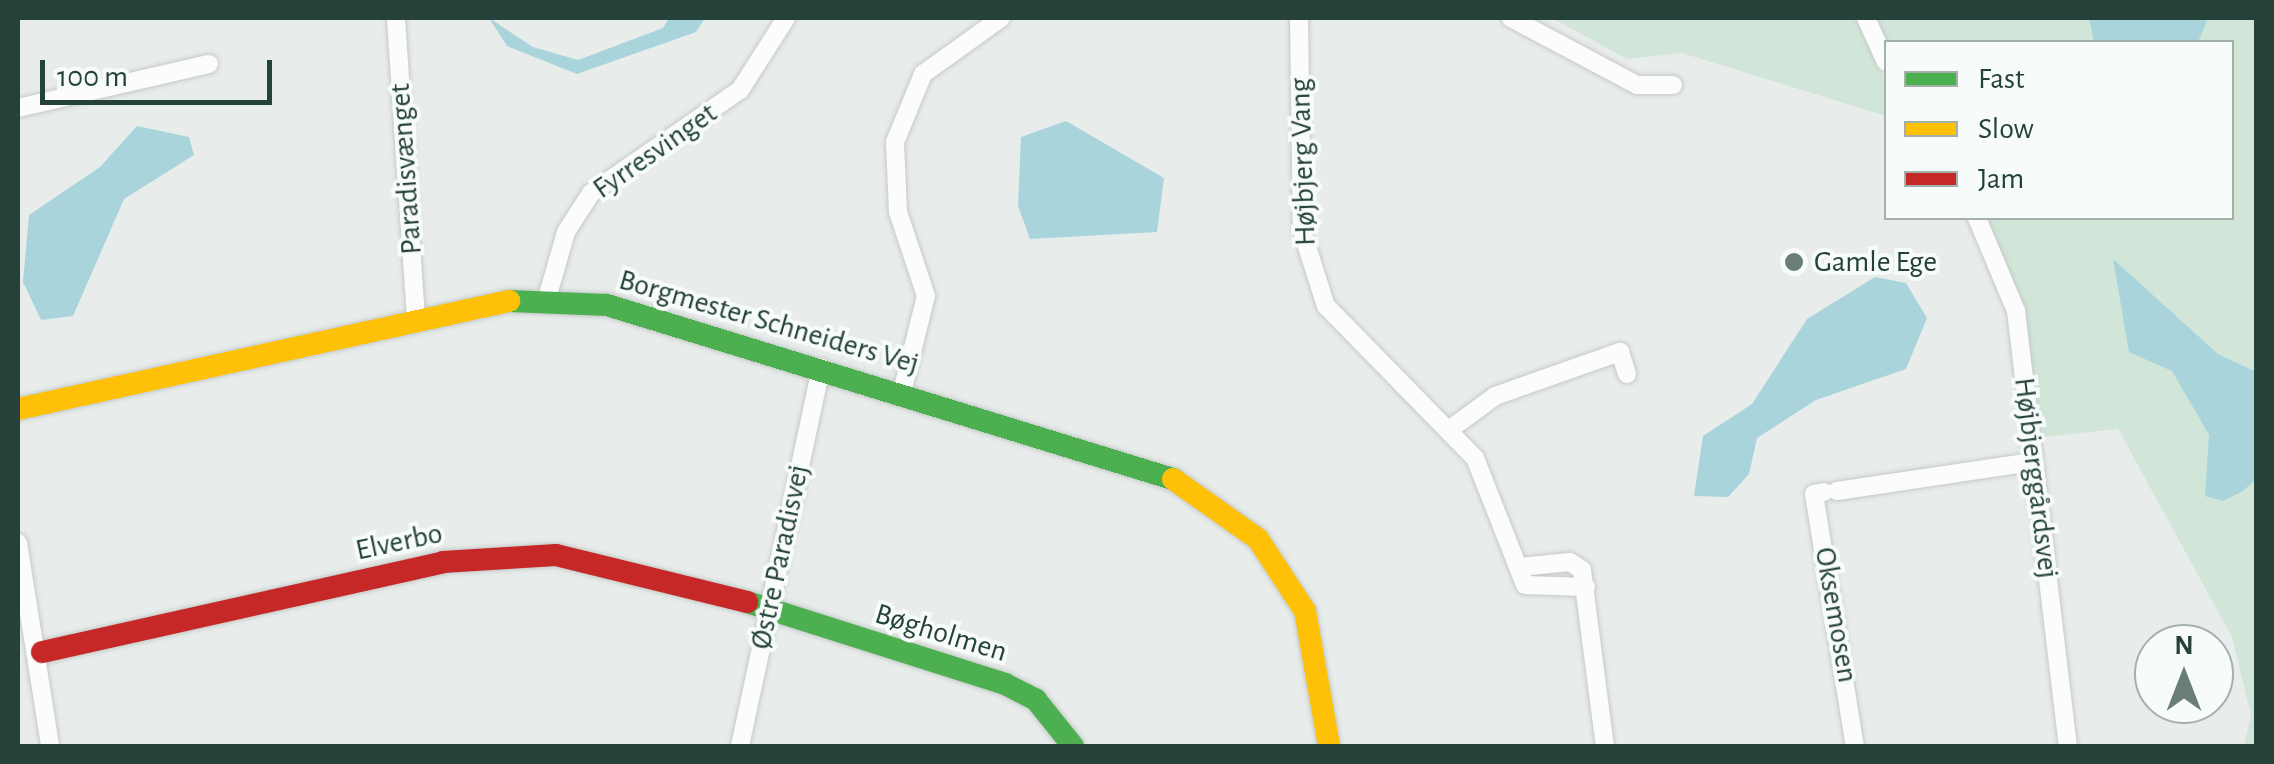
<!DOCTYPE html>
<meta charset="utf-8">
<style>
body{margin:0}
#map{position:relative;width:2274px;height:764px;overflow:hidden;background:#e8edeb;font-family:"Alegreya Sans",sans-serif}
div>[style]{position:absolute}
[style*='--x']{left:calc(var(--x)*1px);top:calc(var(--y)*1px);width:calc(var(--w)*1px);rotate:calc(var(--a)*1deg)}
.green>*{inset:0;background:#d1e6d8}
.water>*{inset:0;background:#a9d4db}
.roads{filter:drop-shadow(0 0 2px #c5cac8) drop-shadow(0 0 2px #c5cac8)}
.street>*{height:18px;margin:-9px;padding:0 9px;transform-origin:9px;border-radius:9px;background:#fcfcfc}
.fast>*{height:22px;margin:-11px;padding:0 11px;transform-origin:11px;border-radius:11px;background:#4caf50}
.slow>*{height:22px;margin:-11px;padding:0 11px;transform-origin:11px;border-radius:11px;background:#ffc107}
.jam>*{height:22px;margin:-11px;padding:0 11px;transform-origin:11px;border-radius:11px;background:#c62828}
.dots>*{width:28px;height:28px;translate:-50% -50%;box-sizing:border-box;border:5px solid #f7fbf9;border-radius:50%}
span{translate:-50% -50%;white-space:nowrap;text-align:center;line-height:1.15;-webkit-text-stroke:8px #f7fbf9;paint-order:stroke}
.street-label{font-size:30px;color:#24423a}
.poi-label{font-size:30px;color:#24423a}
.left{translate:0 -50%;text-align:left}
.frame{position:absolute;inset:0;border:20px solid #24423a;pointer-events:none}
.legend{position:absolute;left:1884px;top:40px;width:350px;height:180px;box-sizing:border-box;background:#f7fbf9;border:2px solid #a3b1ad;margin:0;padding:12px 18px;list-style:none;font-size:30px;color:#24423a}
.legend li{display:flex;align-items:center;gap:20px;height:50px}
.legend b{width:50px;border:2px solid #a3b1ad}
.north{position:absolute;left:2134px;top:624px;width:100px;height:100px;box-sizing:border-box;background:#f7fbf9;border:2px solid #a3b1ad;border-radius:50%;rotate:0deg;font-size:28px;font-weight:700;line-height:40px;text-align:center;color:#24423a}
.north::after{content:'';display:block;margin:auto;width:35px;height:45px;background:#697e78;clip-path:polygon(50% 0,100% 100%,50% 72%,0 100%)}
.scale{position:absolute;left:40px;top:60px;width:232px;height:45px;box-sizing:border-box;border:5px solid #24423a;border-top:0;padding-left:12px;font-size:30px;line-height:35px;white-space:nowrap;color:#24423a;-webkit-text-stroke:8px #f7fbf9;paint-order:stroke}
</style>
<div id="map">
<div class="green">
<i style="clip-path:polygon(1552px 18px,1858px 18px,1886px 83px,1886px 116px,1682px 53px,1627px 59px)"></i>
<i style="clip-path:polygon(1876px 18px,2256px 18px,2256px 746px,2244px 746px,2251px 715px,2232px 637px,2118px 429px,2035px 438px,2022px 305px,1982px 218px,2232px 218px,2232px 42px,1886px 45px)"></i>
</div>
<div class="water">
<i style="clip-path:polygon(489px 18px,533px 47px,578px 60px,663px 28px,669px 18px,705px 18px,696px 32px,577px 74px,507px 46px)"></i>
<i style="clip-path:polygon(2089px 18px,2197px 18px,2207px 21px,2198px 42px,2094px 42px)"></i>
<i style="clip-path:polygon(1066px 121px,1164px 178px,1157px 232px,1030px 239px,1018px 206px,1021px 137px)"></i>
<i style="clip-path:polygon(137px 126px,189px 137px,194px 155px,124px 199px,73px 316px,41px 320px,23px 282px,29px 215px,100px 167px)"></i>
<i style="clip-path:polygon(2113px 259px,2218px 354px,2256px 372px,2256px 479px,2243px 491px,2223px 501px,2205px 496px,2209px 435px,2172px 371px,2129px 352px)"></i>
<i style="clip-path:polygon(1875px 277px,1906px 283px,1927px 318px,1906px 369px,1816px 400px,1757px 438px,1749px 474px,1728px 497px,1694px 496px,1703px 436px,1752px 404px,1807px 319px)"></i>
</div>
<div class="roads">
<div class="street">
<i style="--x:396;--y:18;--w:303;--a:86.2"></i>
<i style="--x:1299;--y:18;--w:213;--a:89.2"></i>
<i style="--x:1302;--y:231;--w:79;--a:72.3"></i>
<i style="--x:1326;--y:306;--w:213;--a:45.6"></i>
<i style="--x:1475;--y:458;--w:136;--a:68.5"></i>
<i style="--x:1525;--y:585;--w:61;--a:1.9"></i>
<i style="--x:1511;--y:18;--w:143;--a:28"></i>
<i style="--x:1637;--y:85;--w:36;--a:0"></i>
<i style="--x:1866;--y:18;--w:48;--a:65.6"></i>
<i style="--x:18;--y:108;--w:196;--a:-13"></i>
<i style="--x:1977;--y:218;--w:101;--a:67.2"></i>
<i style="--x:2016;--y:311;--w:438;--a:83.2"></i>
<i style="--x:547;--y:298;--w:69;--a:-73.9"></i>
<i style="--x:566;--y:232;--w:46;--a:-57.3"></i>
<i style="--x:591;--y:193;--w:181;--a:-34.7"></i>
<i style="--x:740;--y:90;--w:85;--a:-57.4"></i>
<i style="--x:902;--y:392;--w:99;--a:-76"></i>
<i style="--x:926;--y:296;--w:89;--a:-108.4"></i>
<i style="--x:898;--y:212;--w:70;--a:-92.5"></i>
<i style="--x:895;--y:142;--w:74;--a:-67.6"></i>
<i style="--x:923;--y:74;--w:96;--a:-35.7"></i>
<i style="--x:1453;--y:427;--w:52;--a:-36.4"></i>
<i style="--x:1495;--y:396;--w:133;--a:-19.4"></i>
<i style="--x:1620;--y:352;--w:23;--a:72"></i>
<i style="--x:1837;--y:491;--w:196;--a:-8.5"></i>
<i style="--x:1824;--y:492;--w:10;--a:169"></i>
<i style="--x:1814;--y:494;--w:255;--a:80.8"></i>
<i style="--x:18;--y:543;--w:206;--a:81"></i>
<i style="--x:1520;--y:567;--w:50;--a:-5.7"></i>
<i style="--x:1570;--y:562;--w:14;--a:34"></i>
<i style="--x:1582;--y:570;--w:177;--a:82.6"></i>
<i style="--x:740;--y:746;--w:387;--a:-77.9"></i>
</div>
<div class="fast">
<i style="--x:509;--y:301;--w:98;--a:2.3"></i>
<i style="--x:607;--y:305;--w:592;--a:17.09"></i>
<i style="--x:747;--y:602;--w:271;--a:17.6"></i>
<i style="--x:1005;--y:684;--w:35;--a:27"></i>
<i style="--x:1036;--y:700;--w:59;--a:51.2"></i>
</div>
<div class="slow">
<i style="--x:18;--y:409;--w:503;--a:-12.41"></i>
<i style="--x:1173;--y:479;--w:104;--a:35.2"></i>
<i style="--x:1258;--y:539;--w:86;--a:56.9"></i>
<i style="--x:1305;--y:611;--w:137;--a:79.9"></i>
</div>
<div class="jam">
<i style="--x:42;--y:652;--w:411;--a:-12.6"></i>
<i style="--x:443;--y:562;--w:113;--a:-3.5"></i>
<i style="--x:556;--y:555;--w:197;--a:13.8"></i>
</div>
</div>
<div class="dots">
<i style="left:1794px;top:262px;background:#697e78"></i>
</div>
<div class="street-label">
<span style="left:655px;top:151px;rotate:-35deg">Fyrresvinget</span>
<span style="left:1303px;top:162px;rotate:-92deg">Højbjerg Vang</span>
<span style="left:406px;top:169px;rotate:-94deg">Paradisvænget</span>
<span style="left:769px;top:322px;rotate:16deg">Borgmester Schneiders Vej</span>
<span style="left:2036px;top:478px;rotate:83deg">Højbjerggårdsvej</span>
<span style="left:399px;top:542px;rotate:-12deg">Elverbo</span>
<span style="left:780px;top:557px;rotate:-78deg">Østre Paradisvej</span>
<span style="left:1836px;top:615px;rotate:80deg">Oksemosen</span>
<span style="left:941px;top:633px;rotate:17deg">Bøgholmen</span>
</div>
<div class="poi-label">
<span class="left" style="left:1814px;top:262px">Gamle Ege</span>
</div>
<div class="frame"></div>
<ul class="legend">
<li><b style="height:12px;background:#4caf50"></b>Fast</li>
<li><b style="height:12px;background:#ffc107"></b>Slow</li>
<li><b style="height:12px;background:#c62828"></b>Jam</li>
</ul>
<div class="north">N</div>
<div class="scale">100 m</div>
</div>
